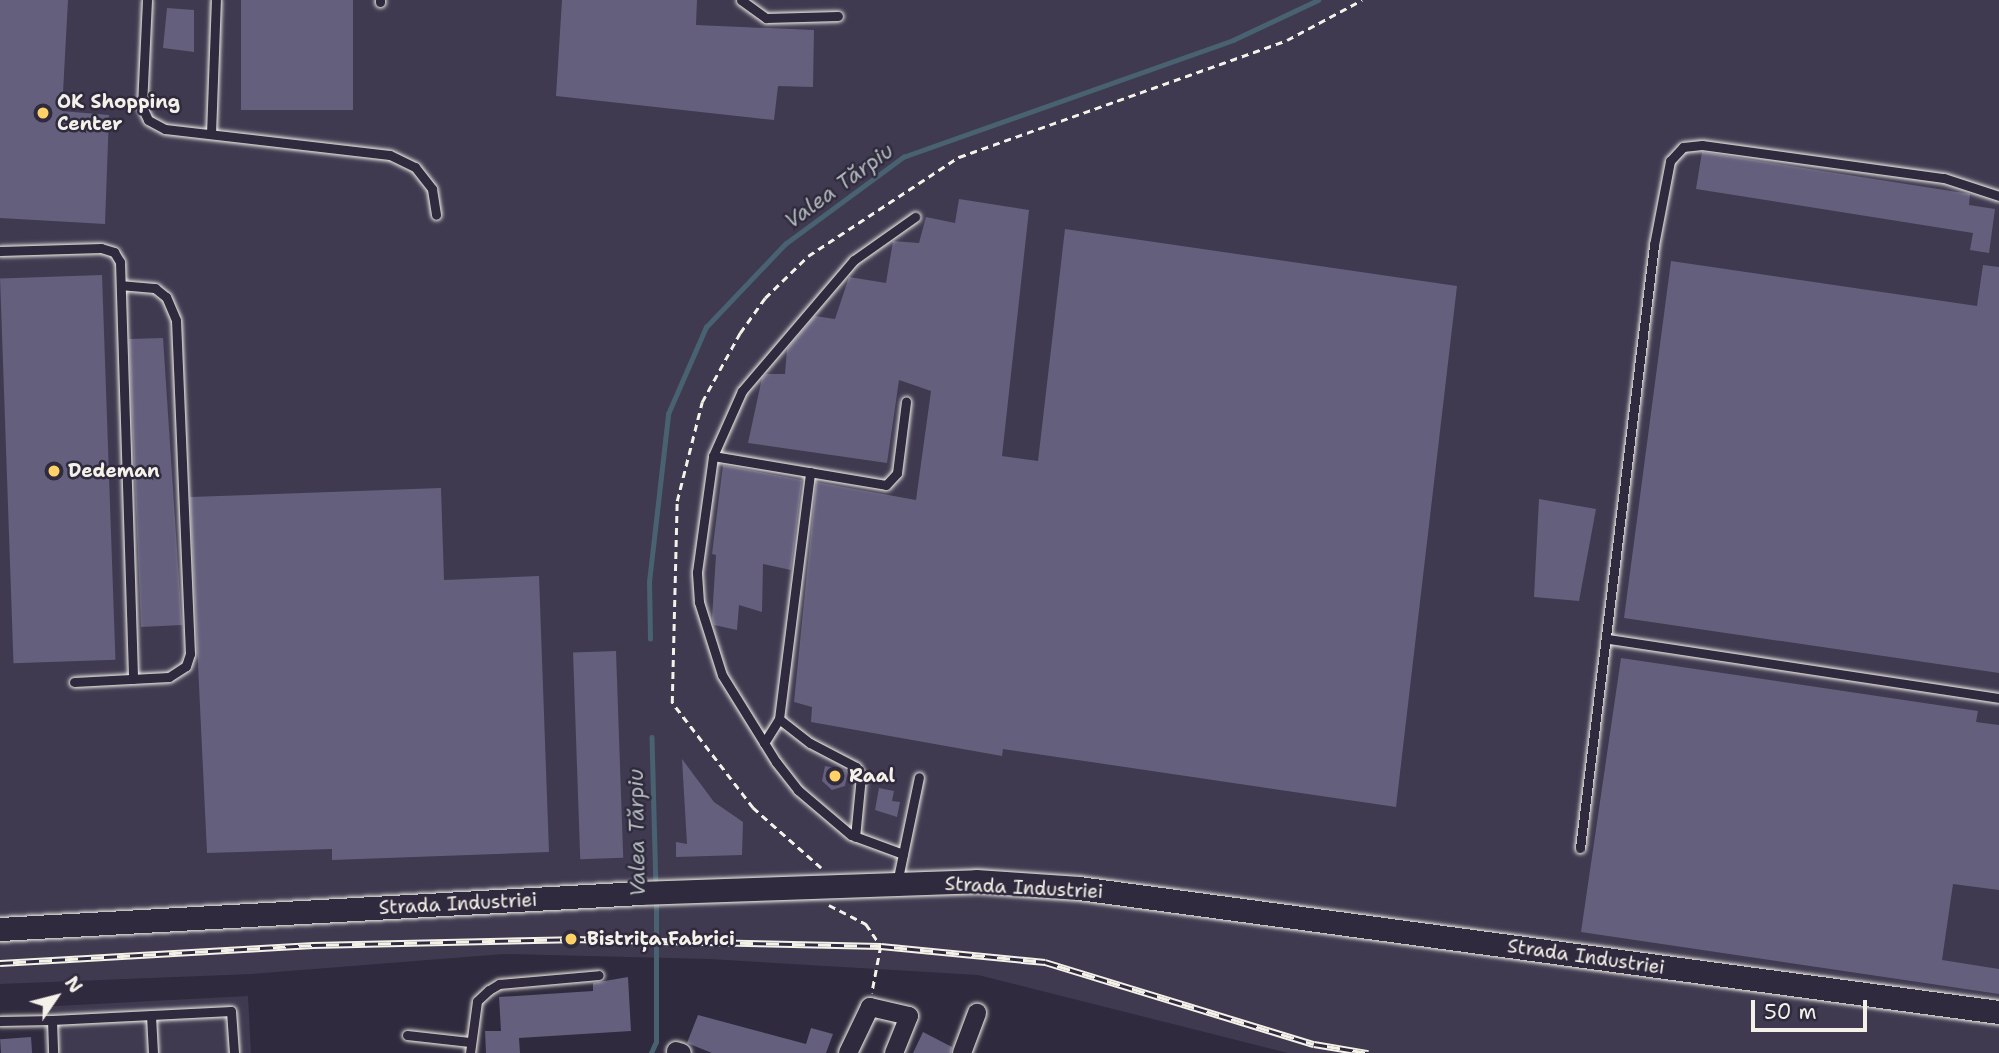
<!DOCTYPE html>
<meta charset="utf-8">
<style>
body{margin:0}
#map{position:relative;width:1999px;height:1053px;overflow:hidden;background:#2f2a3d;font-family:"Shantell Sans",sans-serif}
div>[style]{position:absolute}
[style*='--x']{left:calc(var(--x)*1px);top:calc(var(--y)*1px);width:calc(var(--w)*1px);rotate:calc(var(--a)*1deg)}
.built>*{inset:0;background:#3f3a50;transform-origin:0 0}
.stream>*{height:4.5px;margin:-2.25px;padding:0 2.25px;transform-origin:2.25px;border-radius:2.25px;background:#496272}
.building>*{inset:0;background:#645f7d;transform-origin:0 0}
.path>*{height:2.5px;margin-top:-1.25px;transform-origin:0;background:repeating-linear-gradient(90deg,#f4f1e8 0 7px,transparent 0 12px)}
.roads{filter:drop-shadow(0 0 2px #f4f1e8) drop-shadow(0 0 2px #f4f1e8)}
.service>*{height:9px;margin:-4.5px;padding:0 4.5px;transform-origin:4.5px;border-radius:4.5px;background:#2f2a3d}
.minor>*{height:18px;margin:-9px;padding:0 9px;transform-origin:9px;border-radius:9px;background:#2f2a3d}
.tertiary>*{height:23px;margin:-11.5px;padding:0 11.5px;transform-origin:11.5px;border-radius:11.5px;background:#2f2a3d}
.rail>*{height:7px;margin-top:-3.5px;transform-origin:0;background:repeating-linear-gradient(90deg,#2f2a3d 0 13px,#f4f1e8 0 26px);box-sizing:border-box;border-block:2px solid #f4f1e8}
.dots>*{width:19px;height:19px;translate:-50% -50%;box-sizing:border-box;border:4px solid #2f2a3d;border-radius:50%}
span{translate:-50% -50%;white-space:nowrap;text-align:center;line-height:1.15;-webkit-text-stroke:5px #2f2a3d;paint-order:stroke}
.poi-label{font-size:19px;color:#f4f1e8;font-weight:700}
.left{translate:0 -50%;text-align:left}
.street-label{font-size:19px;color:#f4f1e8}
.water-label{font-size:21px;color:#b0b8b9;font-style:italic}
.north{position:absolute;left:21px;top:962px;width:70px;height:70px;-webkit-text-stroke:5px #2f2a3d;paint-order:stroke;rotate:55deg;font-size:19px;font-weight:700;line-height:28px;text-align:center;color:#f4f1e8}
.north::after{content:'';display:block;margin:auto;width:24px;height:32px;background:#f4f1e8;clip-path:polygon(50% 0,100% 100%,50% 72%,0 100%)}
.scale{position:absolute;left:1751px;top:1000px;width:116px;height:32px;box-sizing:border-box;border:4px solid #f4f1e8;border-top:0;padding-left:9px;font-size:21px;line-height:24px;white-space:nowrap;color:#f4f1e8;-webkit-text-stroke:5px #2f2a3d;paint-order:stroke}
</style>
<div id="map">
<div class="built">
<i style="clip-path:polygon(0 0,1999px 0,1999px 1053px,1288px 1053px,978px 975px,709px 959px,504px 954px,252px 974px,0 984px)"></i>
<i style="left:248px;top:996px;width:57px;height:206px;rotate:87deg"></i>
</div>
<div class="stream">
<i style="--x:650;--y:639;--w:57;--a:-91"></i>
<i style="--x:649;--y:582;--w:169;--a:-83.5"></i>
<i style="--x:668;--y:414;--w:95;--a:-66.4"></i>
<i style="--x:706;--y:327;--w:115;--a:-46.4"></i>
<i style="--x:785;--y:244;--w:147;--a:-36.4"></i>
<i style="--x:903;--y:157;--w:350;--a:-19.5"></i>
<i style="--x:1233;--y:40;--w:94;--a:-25.2"></i>
<i style="--x:652;--y:737;--w:150;--a:88.5"></i>
<i style="--x:651;--y:1053;--w:12;--a:-66"></i>
<i style="--x:656;--y:1042;--w:143;--a:-90"></i>
</div>
<div class="building">
<i style="clip-path:polygon(0 0,68px 0,62px 111px,109px 115px,105px 224px,0 218px)"></i>
<i style="left:241px;top:0;width:112px;height:110px"></i>
<i style="clip-path:polygon(562px 0,697px 0,696px 25px,814px 30px,813px 87px,778px 86px,774px 120px,556px 96px)"></i>
<i style="clip-path:polygon(167px 8px,194px 10px,194px 52px,163px 48px)"></i>
<i style="clip-path:polygon(1702px 152px,1970px 194px,1969px 205px,1995px 209px,1989px 253px,1970px 250px,1973px 233px,1696px 189px)"></i>
<i style="clip-path:polygon(959px 199px,1029px 210px,1002px 456px,1038px 461px,1065px 229px,1457px 286px,1396px 807px,1003px 749px,1002px 756px,811px 722px,812px 707px,794px 702px,816px 482px,916px 500px,931px 391px,899px 380px,887px 463px,748px 443px,762px 378px,766px 374px,785px 374px,787px 349px,815px 316px,835px 319px,849px 277px,886px 283px,893px 241px,919px 243px,926px 217px,955px 223px)"></i>
<i style="clip-path:polygon(1671px 261px,1977px 306px,1983px 265px,1999px 267px,1999px 673px,1624px 618px)"></i>
<i style="left:102px;top:275px;width:385px;height:102px;rotate:88deg"></i>
<i style="clip-path:polygon(163px 338px,182px 625px,141px 627px,129px 339px)"></i>
<i style="clip-path:polygon(723px 465px,802px 480px,791px 570px,763px 564px,762px 612px,739px 605px,737px 630px,714px 625px,712px 618px,716px 555px,712px 554px)"></i>
<i style="clip-path:polygon(441px 488px,444px 580px,539px 576px,549px 852px,332px 860px,332px 849px,207px 853px,190px 497px)"></i>
<i style="clip-path:polygon(1539px 499px,1596px 509px,1579px 601px,1534px 597px)"></i>
<i style="left:616px;top:651px;width:207px;height:43px;rotate:88deg"></i>
<i style="clip-path:polygon(1621px 658px,1978px 711px,1976px 722px,1999px 725px,1999px 890px,1953px 884px,1942px 960px,1999px 969px,1999px 994px,1581px 932px)"></i>
<i style="clip-path:polygon(682px 759px,714px 802px,743px 822px,742px 855px,676px 857px,676px 842px,687px 844px)"></i>
<i style="clip-path:polygon(825px 766px,848px 771px,845px 786px,832px 790px,822px 781px)"></i>
<i style="clip-path:polygon(879px 788px,894px 791px,892px 801px,900px 802px,897px 817px,875px 810px)"></i>
<i style="clip-path:polygon(628px 977px,631px 1031px,519px 1038px,520px 1053px,486px 1053px,485px 1031px,501px 1031px,499px 997px,593px 991px,593px 983px)"></i>
<i style="clip-path:polygon(698px 1015px,806px 1044px,811px 1028px,833px 1034px,826px 1053px,712px 1053px,687px 1043px)"></i>
<i style="clip-path:polygon(923px 1032px,952px 1047px,951px 1053px,913px 1053px)"></i>
<i style="left:31px;top:1037px;width:16px;height:31px;rotate:86deg"></i>
</div>
<div class="path">
<i style="--x:821;--y:868;--w:91;--a:-138.6"></i>
<i style="--x:753;--y:808;--w:133;--a:-127.6"></i>
<i style="--x:672;--y:703;--w:202;--a:-88.6"></i>
<i style="--x:677;--y:501;--w:102;--a:-75.8"></i>
<i style="--x:702;--y:402;--w:79;--a:-61.2"></i>
<i style="--x:740;--y:333;--w:43;--a:-54.5"></i>
<i style="--x:765;--y:298;--w:60;--a:-44.3"></i>
<i style="--x:808;--y:256;--w:181;--a:-33.3"></i>
<i style="--x:959;--y:157;--w:348;--a:-19.6"></i>
<i style="--x:1287;--y:40;--w:85;--a:-28.1"></i>
<i style="--x:829;--y:905;--w:42;--a:27.2"></i>
<i style="--x:866;--y:924;--w:27;--a:56"></i>
<i style="--x:881;--y:946;--w:48;--a:100.8"></i>
</div>
<div class="roads">
<div class="service">
<i style="--x:147;--y:0;--w:107;--a:92.7"></i>
<i style="--x:142;--y:107;--w:14;--a:65"></i>
<i style="--x:148;--y:120;--w:19;--a:28"></i>
<i style="--x:165;--y:129;--w:226;--a:6.6"></i>
<i style="--x:390;--y:155;--w:28;--a:26"></i>
<i style="--x:415;--y:167;--w:28;--a:52"></i>
<i style="--x:432;--y:189;--w:26;--a:81"></i>
<i style="--x:741;--y:0;--w:31;--a:36"></i>
<i style="--x:766;--y:18;--w:72;--a:-1.6"></i>
<i style="--x:380;--y:2;--w:2;--a:-90"></i>
<i style="--x:211;--y:134;--w:134;--a:-87.9"></i>
<i style="--x:0;--y:251;--w:101;--a:-1.7"></i>
<i style="--x:101;--y:248;--w:14;--a:17"></i>
<i style="--x:114;--y:252;--w:12;--a:59"></i>
<i style="--x:120;--y:262;--w:417;--a:88.2"></i>
<i style="--x:713;--y:456;--w:175;--a:9.5"></i>
<i style="--x:886;--y:485;--w:16;--a:-47"></i>
<i style="--x:897;--y:473;--w:72;--a:-82.8"></i>
<i style="--x:1609;--y:639;--w:394;--a:8.6"></i>
<i style="--x:74;--y:682;--w:95;--a:-3"></i>
<i style="--x:169;--y:677;--w:20;--a:-33"></i>
<i style="--x:186;--y:666;--w:13;--a:-72"></i>
<i style="--x:190;--y:654;--w:334;--a:-92.4"></i>
<i style="--x:176;--y:320;--w:25;--a:-113"></i>
<i style="--x:166;--y:297;--w:14;--a:-141"></i>
<i style="--x:155;--y:288;--w:34;--a:-175"></i>
<i style="--x:779;--y:719;--w:39;--a:38"></i>
<i style="--x:810;--y:743;--w:52;--a:27.6"></i>
<i style="--x:856;--y:767;--w:10;--a:61"></i>
<i style="--x:861;--y:776;--w:61;--a:95.6"></i>
<i style="--x:764;--y:743;--w:28;--a:-58"></i>
<i style="--x:779;--y:719;--w:249;--a:-82.8"></i>
<i style="--x:1580;--y:848;--w:608;--a:-83"></i>
<i style="--x:1654;--y:245;--w:86;--a:-79.2"></i>
<i style="--x:1670;--y:161;--w:19;--a:-47"></i>
<i style="--x:1683;--y:147;--w:19;--a:-6"></i>
<i style="--x:1702;--y:145;--w:244;--a:7.8"></i>
<i style="--x:1944;--y:178;--w:58;--a:18.1"></i>
<i style="--x:903;--y:854;--w:55;--a:-159.9"></i>
<i style="--x:851;--y:835;--w:70;--a:-139.7"></i>
<i style="--x:798;--y:790;--w:36;--a:-128"></i>
<i style="--x:776;--y:762;--w:102;--a:-121.8"></i>
<i style="--x:722;--y:675;--w:77;--a:-107.5"></i>
<i style="--x:699;--y:602;--w:30;--a:-94"></i>
<i style="--x:697;--y:572;--w:117;--a:-82.1"></i>
<i style="--x:713;--y:456;--w:71;--a:-66"></i>
<i style="--x:742;--y:391;--w:172;--a:-49.5"></i>
<i style="--x:854;--y:260;--w:75;--a:-35.2"></i>
<i style="--x:897;--y:883;--w:108;--a:-78.3"></i>
<i style="--x:151;--y:1015;--w:38;--a:87"></i>
<i style="--x:52;--y:1020;--w:179;--a:-2.9"></i>
<i style="--x:231;--y:1011;--w:42;--a:85.9"></i>
<i style="--x:0;--y:1021;--w:52;--a:-1.1"></i>
<i style="--x:52;--y:1020;--w:33;--a:88"></i>
<i style="--x:407;--y:1035;--w:63;--a:6.3"></i>
<i style="--x:470;--y:1053;--w:52;--a:-82.3"></i>
<i style="--x:477;--y:1001;--w:16;--a:-43"></i>
<i style="--x:489;--y:990;--w:12;--a:-31"></i>
<i style="--x:499;--y:984;--w:100;--a:-5.1"></i>
</div>
<div class="minor">
<i style="--x:676;--y:1051;--w:6;--a:18"></i>
<i style="--x:848;--y:1053;--w:51;--a:-64.4"></i>
<i style="--x:870;--y:1007;--w:40;--a:13"></i>
<i style="--x:909;--y:1016;--w:40;--a:112"></i>
<i style="--x:962;--y:1053;--w:43;--a:-69.4"></i>
</div>
<div class="tertiary">
<i style="--x:0;--y:929;--w:640;--a:-3.22"></i>
<i style="--x:639;--y:893;--w:337;--a:-2"></i>
<i style="--x:976;--y:881;--w:103;--a:3.9"></i>
<i style="--x:1079;--y:888;--w:928;--a:7.68"></i>
</div>
</div>
<div class="rail">
<i style="--x:0;--y:963;--w:314;--a:-3.3"></i>
<i style="--x:313;--y:945;--w:258;--a:-1.3"></i>
<i style="--x:571;--y:939;--w:310;--a:1.3"></i>
<i style="--x:881;--y:946;--w:165;--a:5.6"></i>
<i style="--x:1045;--y:962;--w:281;--a:17"></i>
<i style="--x:1314;--y:1044;--w:55;--a:9.5"></i>
</div>
<div class="dots">
<i style="left:43px;top:113px;background:#ffd166"></i>
<i style="left:54px;top:471px;background:#ffd166"></i>
<i style="left:835px;top:776px;background:#ffd166"></i>
<i style="left:571px;top:939px;background:#ffd166"></i>
</div>
<div class="poi-label">
<span class="left" style="left:57px;top:113px">OK Shopping<br>Center</span>
<span class="left" style="left:68px;top:471px">Dedeman</span>
<span class="left" style="left:849px;top:776px">Raal</span>
<span class="left" style="left:587px;top:939px">Bistrița Fabrici</span>
</div>
<div class="street-label">
<span style="left:1024px;top:888px;rotate:3deg">Strada Industriei</span>
<span style="left:458px;top:904px;rotate:-3deg">Strada Industriei</span>
<span style="left:1586px;top:957px;rotate:8deg">Strada Industriei</span>
</div>
<div class="water-label">
<span style="left:839px;top:186px;rotate:-36deg">Valea Tărpiu</span>
<span style="left:637px;top:833px;rotate:-91deg">Valea Tărpiu</span>
</div>
<div class="north">N</div>
<div class="scale">50 m</div>
</div>
